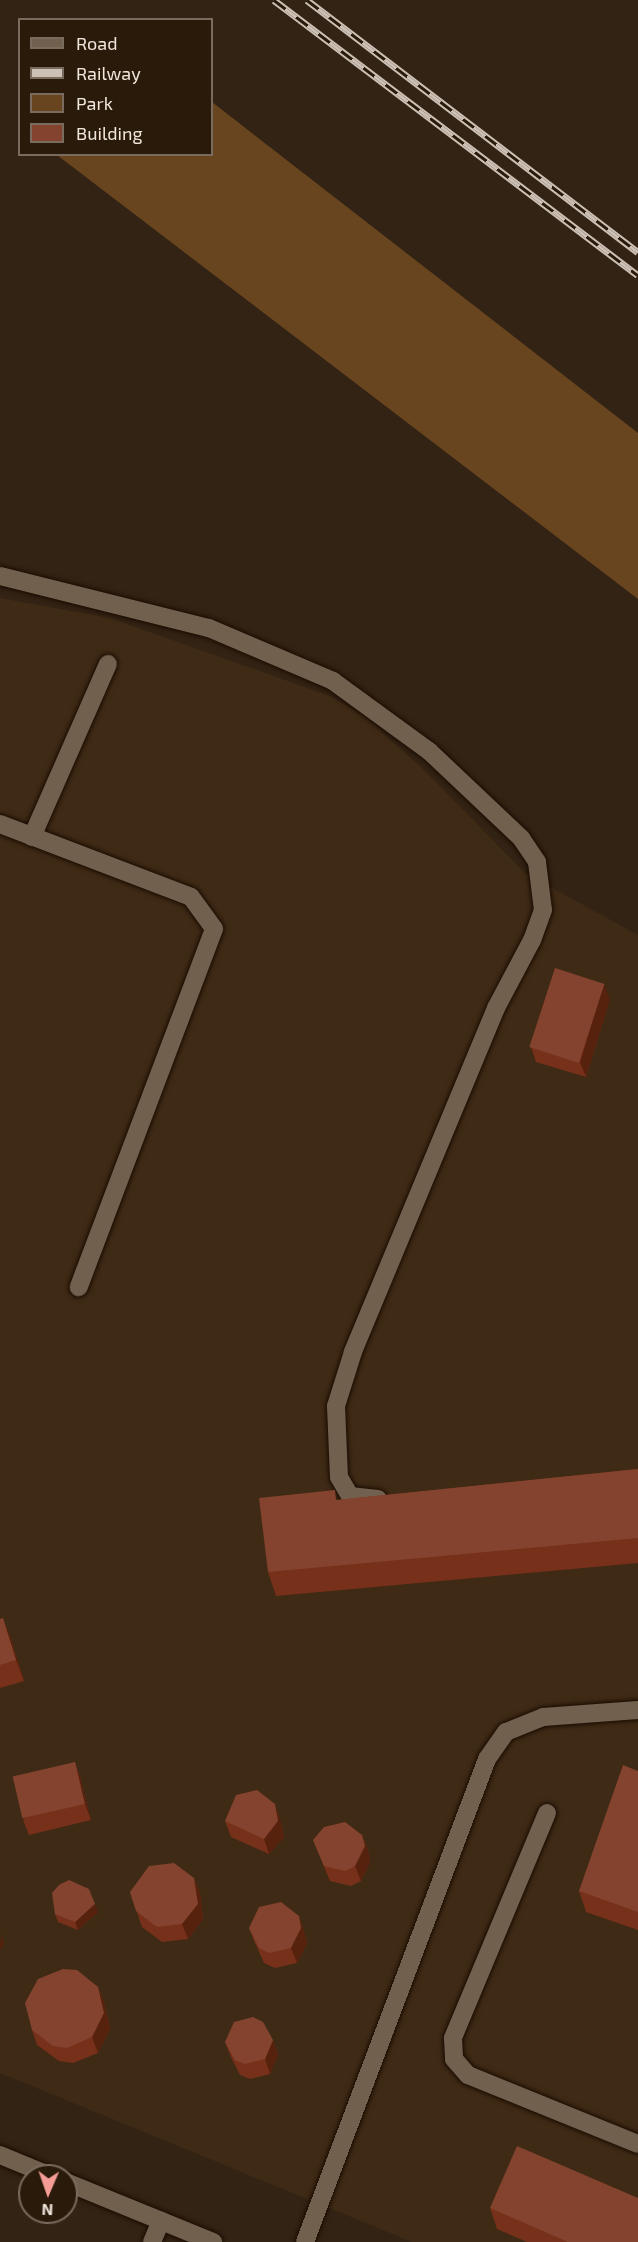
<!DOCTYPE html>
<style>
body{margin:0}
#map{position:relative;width:638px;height:2242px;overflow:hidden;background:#332314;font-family:"Exo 2",sans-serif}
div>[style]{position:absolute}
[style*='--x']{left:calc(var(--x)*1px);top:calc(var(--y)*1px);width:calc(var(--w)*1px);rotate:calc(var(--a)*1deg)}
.built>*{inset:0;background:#3f2a15}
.green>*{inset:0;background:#68441f}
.roads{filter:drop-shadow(0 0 2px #1a0c01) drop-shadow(0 0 2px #1a0c01)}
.service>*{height:18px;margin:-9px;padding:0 9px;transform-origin:9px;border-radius:9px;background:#72604f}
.tertiary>*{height:18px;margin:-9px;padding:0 9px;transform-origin:9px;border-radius:9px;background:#72604f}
.rail>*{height:7px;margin-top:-3.5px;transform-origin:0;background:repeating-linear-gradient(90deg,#291a0a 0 14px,#cdc1b6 0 28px);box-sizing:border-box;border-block:2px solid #cdc1b6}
.wall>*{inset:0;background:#773019}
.shaded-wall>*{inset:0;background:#56220e}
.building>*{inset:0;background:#84432e;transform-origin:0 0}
span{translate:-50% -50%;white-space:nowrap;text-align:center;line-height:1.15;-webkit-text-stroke:6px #291a0a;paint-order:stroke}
.legend{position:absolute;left:18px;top:18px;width:195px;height:138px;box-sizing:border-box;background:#291a0a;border:2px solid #796c5e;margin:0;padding:8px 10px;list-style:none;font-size:18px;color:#f2e7dd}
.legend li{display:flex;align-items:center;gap:12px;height:30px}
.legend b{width:30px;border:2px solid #796c5e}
.north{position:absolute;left:18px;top:2164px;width:60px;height:60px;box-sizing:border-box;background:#291a0a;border:2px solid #796c5e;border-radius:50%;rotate:182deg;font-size:16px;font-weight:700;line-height:24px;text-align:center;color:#f2e7dd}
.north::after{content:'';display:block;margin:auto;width:21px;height:27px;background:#f59c96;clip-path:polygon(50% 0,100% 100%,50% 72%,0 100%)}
</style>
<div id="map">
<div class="built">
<i style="clip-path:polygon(0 598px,110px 618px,330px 696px,364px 716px,422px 768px,525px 873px,638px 935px,638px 2242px,412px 2242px,0 2073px)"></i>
</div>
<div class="green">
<i style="clip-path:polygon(212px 102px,638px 433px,638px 599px,57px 155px,212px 154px)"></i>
</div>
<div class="roads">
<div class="service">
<i style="--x:0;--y:576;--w:215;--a:14"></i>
<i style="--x:209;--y:628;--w:135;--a:23.1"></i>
<i style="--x:333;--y:681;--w:119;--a:36.1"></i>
<i style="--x:429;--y:751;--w:127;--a:43.4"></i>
<i style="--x:521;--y:838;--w:29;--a:56"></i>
<i style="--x:537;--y:862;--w:48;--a:82.9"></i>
<i style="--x:543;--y:910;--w:32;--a:110"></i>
<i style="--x:532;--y:940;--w:77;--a:117.9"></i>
<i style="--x:496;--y:1008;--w:373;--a:112.6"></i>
<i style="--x:353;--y:1352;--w:57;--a:107.5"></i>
<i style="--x:336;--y:1406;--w:71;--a:87.6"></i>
<i style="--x:339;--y:1477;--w:22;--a:60"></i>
<i style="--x:350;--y:1496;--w:28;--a:6"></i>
<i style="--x:0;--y:824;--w:204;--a:20.9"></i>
<i style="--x:191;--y:897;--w:39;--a:54"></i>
<i style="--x:214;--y:929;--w:383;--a:110.7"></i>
<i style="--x:32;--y:837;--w:189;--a:-66.3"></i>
<i style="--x:547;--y:1813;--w:244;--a:112.7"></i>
<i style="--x:453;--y:2038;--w:21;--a:87"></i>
<i style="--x:454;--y:2059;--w:21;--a:49"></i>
<i style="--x:468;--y:2075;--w:183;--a:22.1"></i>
<i style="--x:152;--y:2242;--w:23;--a:-67"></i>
<i style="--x:305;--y:2242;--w:516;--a:-69.35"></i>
<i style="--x:487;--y:1759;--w:33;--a:-55"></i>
<i style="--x:506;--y:1732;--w:40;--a:-22"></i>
<i style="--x:543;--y:1717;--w:95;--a:-4.2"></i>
</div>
<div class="tertiary">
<i style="--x:0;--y:2155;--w:55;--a:22.4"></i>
<i style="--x:66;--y:2182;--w:159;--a:22.2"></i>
</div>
</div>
<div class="rail">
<i style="--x:274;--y:0;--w:456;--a:37.1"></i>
<i style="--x:307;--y:0;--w:416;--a:37.3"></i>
</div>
<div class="wall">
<i style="clip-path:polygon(610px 999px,586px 1077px,536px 1062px,531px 1047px)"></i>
<i style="clip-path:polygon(638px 1469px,638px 1563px,276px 1596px,268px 1572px,338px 1500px)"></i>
<i style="clip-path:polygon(0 1619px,11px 1639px,24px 1681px,0 1688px)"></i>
<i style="clip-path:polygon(75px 1762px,80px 1777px,91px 1820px,29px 1835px,23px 1820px)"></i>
<i style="clip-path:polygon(638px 1771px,638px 1930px,586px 1912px,579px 1891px)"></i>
<i style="clip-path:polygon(280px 1819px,284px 1837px,269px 1854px,231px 1837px,225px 1821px)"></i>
<i style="clip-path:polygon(362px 1835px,368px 1850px,370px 1862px,361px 1881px,351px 1886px,330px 1881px,313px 1840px)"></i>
<i style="clip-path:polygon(194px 1878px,200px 1893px,203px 1919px,188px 1939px,162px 1942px,142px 1927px,130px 1892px)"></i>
<i style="clip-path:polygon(98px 1912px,78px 1930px,58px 1922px,55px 1914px)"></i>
<i style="clip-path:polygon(299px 1916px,304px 1932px,307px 1943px,297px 1963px,275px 1968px,264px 1963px,255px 1943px,249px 1928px)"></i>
<i style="clip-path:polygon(98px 1987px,104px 2002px,110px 2028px,98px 2053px,73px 2063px,59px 2061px,37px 2045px,32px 2030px)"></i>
<i style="clip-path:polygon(273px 2040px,278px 2055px,270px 2074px,250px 2079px,240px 2075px,231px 2057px,225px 2042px)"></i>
<i style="clip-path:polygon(490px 2208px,638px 2242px,527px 2242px,497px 2229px)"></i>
</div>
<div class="shaded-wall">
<i style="clip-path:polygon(604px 984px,610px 999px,586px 1077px,580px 1062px)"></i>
<i style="clip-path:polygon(3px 1618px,11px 1639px,24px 1681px,16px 1660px)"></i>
<i style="clip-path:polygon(75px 1762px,80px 1777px,91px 1820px,85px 1804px)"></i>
<i style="clip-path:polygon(275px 1804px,280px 1819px,284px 1837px,269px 1854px,264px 1839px)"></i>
<i style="clip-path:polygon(362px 1835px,368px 1850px,370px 1862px,361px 1881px,355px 1866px)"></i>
<i style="clip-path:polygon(194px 1878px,200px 1893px,203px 1919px,188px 1939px,182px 1924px)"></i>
<i style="clip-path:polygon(95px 1904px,98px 1912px,78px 1930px,75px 1922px)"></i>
<i style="clip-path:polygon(299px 1916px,304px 1932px,307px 1943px,297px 1963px,291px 1948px)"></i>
<i style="clip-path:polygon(0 1932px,4px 1944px,0 1950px,1px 1936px)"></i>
<i style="clip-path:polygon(98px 1987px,104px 2002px,110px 2028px,98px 2053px,92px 2037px)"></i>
<i style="clip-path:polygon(273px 2040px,278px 2055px,270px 2074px,265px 2059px)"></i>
</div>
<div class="building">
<i style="left:555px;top:968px;width:52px;height:83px;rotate:18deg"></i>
<i style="clip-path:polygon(638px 1469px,638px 1538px,268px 1572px,259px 1498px,335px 1490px,336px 1500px)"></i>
<i style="clip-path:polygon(3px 1618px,16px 1660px,0 1665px,0 1619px)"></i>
<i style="left:75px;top:1762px;width:43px;height:64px;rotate:77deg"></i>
<i style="clip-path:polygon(623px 1765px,638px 1771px,638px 1912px,579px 1891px)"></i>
<i style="clip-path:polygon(257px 1790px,275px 1804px,278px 1821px,264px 1839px,225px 1821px,236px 1795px)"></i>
<i style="clip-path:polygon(345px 1822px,362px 1835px,365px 1846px,355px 1866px,345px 1871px,324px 1866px,313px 1840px,324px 1827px)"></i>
<i style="clip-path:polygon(174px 1863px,194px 1878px,198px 1904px,182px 1924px,157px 1927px,136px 1911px,130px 1892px,149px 1866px)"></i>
<i style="clip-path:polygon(69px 1880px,89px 1889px,95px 1904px,75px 1922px,55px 1914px,52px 1893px,59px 1885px)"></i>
<i style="clip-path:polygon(281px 1902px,299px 1916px,301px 1928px,291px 1948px,269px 1953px,259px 1948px,249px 1928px,259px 1907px)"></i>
<i style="clip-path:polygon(63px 1969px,77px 1970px,98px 1987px,104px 2013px,92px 2037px,67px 2048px,53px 2046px,32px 2030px,25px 2003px,38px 1979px)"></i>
<i style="clip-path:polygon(253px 2017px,263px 2022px,273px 2040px,265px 2059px,245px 2064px,235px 2060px,225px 2042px,234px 2022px)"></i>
<i style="clip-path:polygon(517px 2146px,638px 2198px,638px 2242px,568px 2242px,490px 2208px)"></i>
</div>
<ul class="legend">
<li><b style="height:8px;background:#72604f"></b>Road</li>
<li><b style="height:8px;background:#cdc1b6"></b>Railway</li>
<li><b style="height:16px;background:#68441f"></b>Park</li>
<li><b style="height:16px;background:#84432e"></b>Building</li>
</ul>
<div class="north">N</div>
</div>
